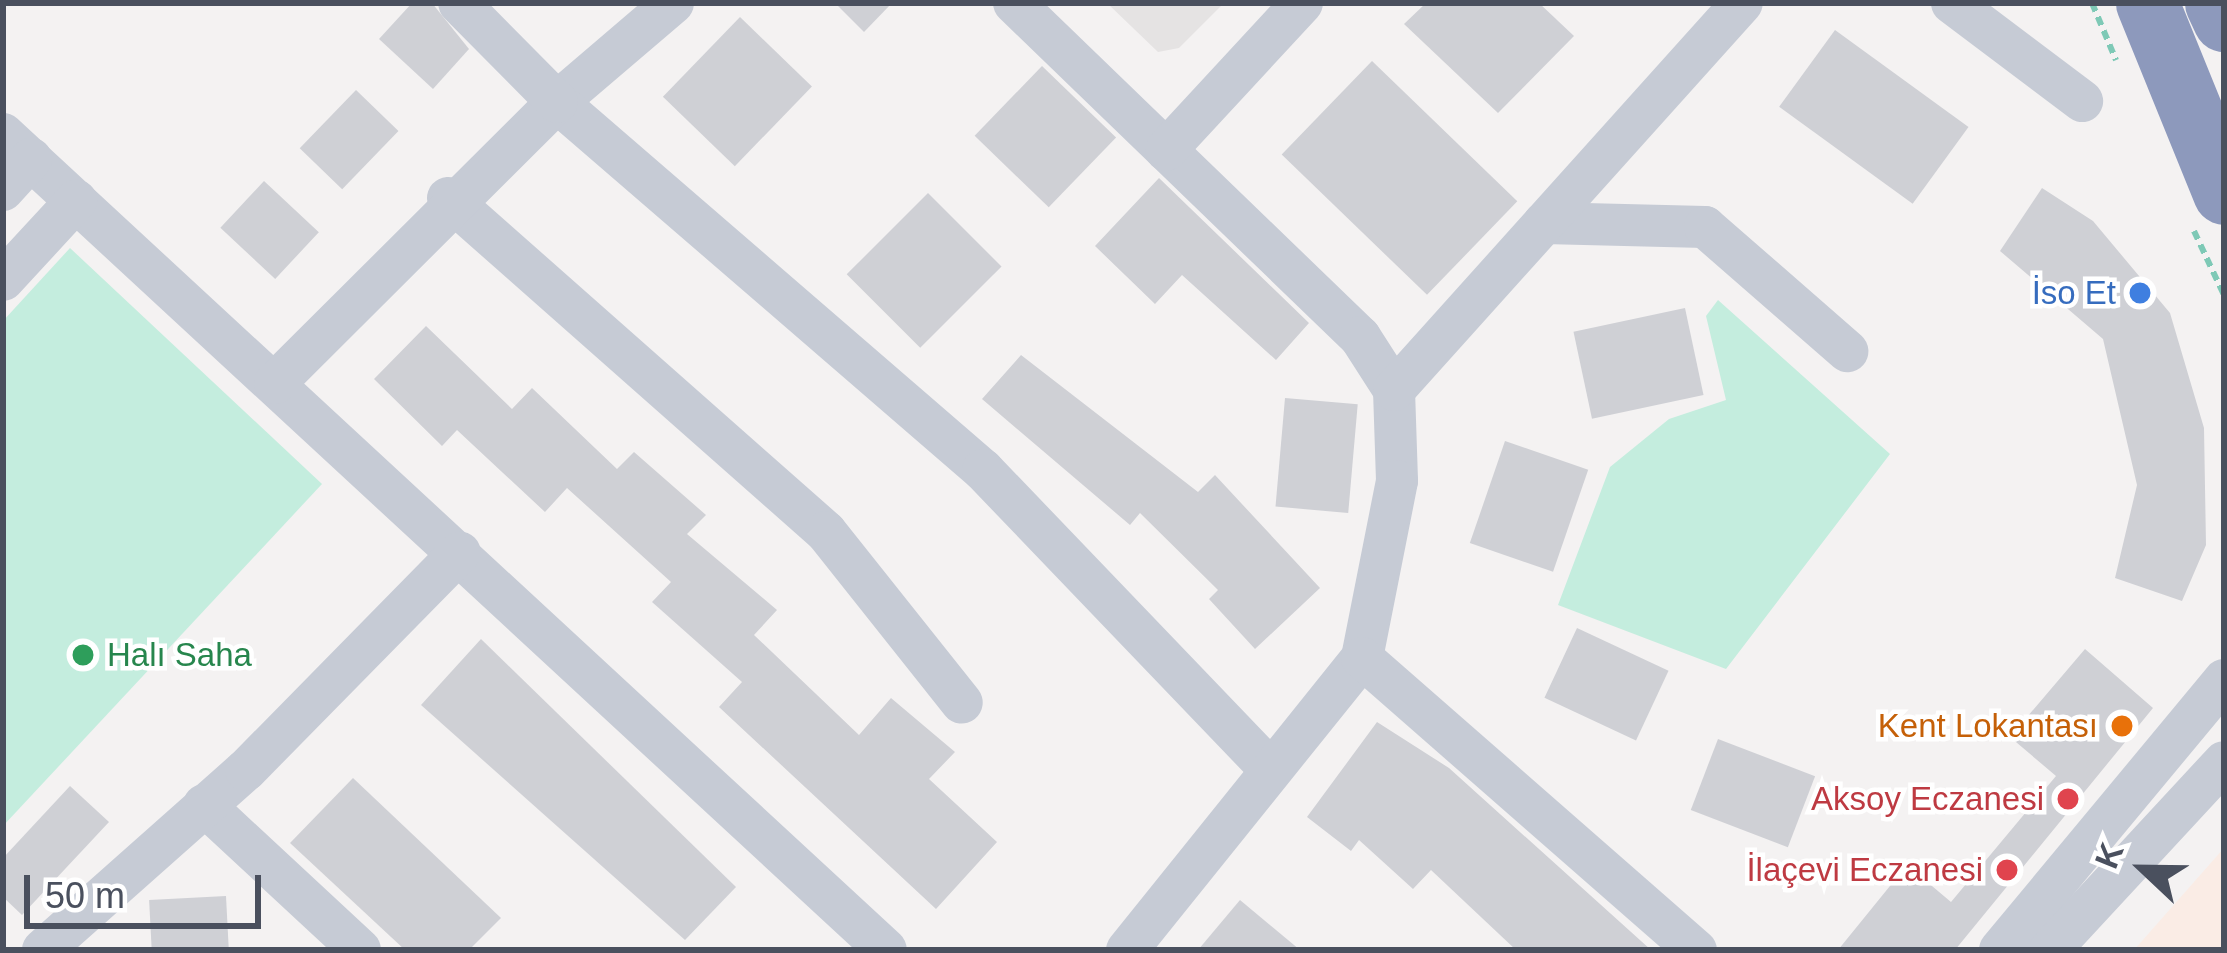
<!DOCTYPE html>
<meta charset="utf-8">
<style>
body{margin:0}
#map{position:relative;width:2227px;height:953px;overflow:hidden;background:#f4f2f2;font-family:Helvetica,sans-serif}
div>[style]{position:absolute}
[style*='--x']{left:calc(var(--x)*1px);top:calc(var(--y)*1px);width:calc(var(--w)*1px);rotate:calc(var(--a)*1deg)}
.education>*{inset:0;background:#e5e3e3}
.medical>*{inset:0;background:#faece5}
.green>*{inset:0;background:#c4edde}
.building>*{inset:0;background:#cfd0d5;transform-origin:0 0}
.path>*{height:6px;margin-top:-3px;transform-origin:0;background:repeating-linear-gradient(90deg,#7ec9b6 0 9px,transparent 0 15px)}
.minor>*{height:42px;margin:-21px;padding:0 21px;transform-origin:21px;border-radius:21px;background:#c6cbd5}
.highway>*{height:63px;margin:-31.5px;padding:0 31.5px;transform-origin:31.5px;border-radius:31.5px;background:#8d99bc}
.dots>*{width:33px;height:33px;translate:-50% -50%;box-sizing:border-box;border:6px solid #fff;border-radius:50%}
span{translate:-50% -50%;white-space:nowrap;text-align:center;line-height:1.15;-webkit-text-stroke:9px #fff;paint-order:stroke}
.shop-label{font-size:33px;color:#366cbe}
.right{translate:-100% -50%;text-align:right}
.leisure-label{font-size:33px;color:#27864d}
.left{translate:0 -50%;text-align:left}
.food-label{font-size:33px;color:#c56008}
.health-label{font-size:33px;color:#be3a42}
.frame{position:absolute;inset:0;border:6px solid #4a505e;pointer-events:none}
.north{position:absolute;left:2083px;top:809px;width:120px;height:120px;-webkit-text-stroke:9px #fff;paint-order:stroke;rotate:292deg;font-size:33px;font-weight:700;line-height:48px;text-align:center;color:#4a505e}
.north::after{content:'';display:block;margin:auto;width:42px;height:54px;background:#4a505e;clip-path:polygon(50% 0,100% 100%,50% 72%,0 100%)}
.scale{position:absolute;left:24px;top:875px;width:237px;height:54px;box-sizing:border-box;border:6px solid #4a505e;border-top:0;padding-left:15px;font-size:36px;line-height:42px;white-space:nowrap;color:#4a505e;-webkit-text-stroke:9px #fff;paint-order:stroke}
</style>
<div id="map">
<div class="education">
<i style="clip-path:polygon(1107px 3px,1224px 3px,1179px 48px,1158px 52px)"></i>
</div>
<div class="medical">
<i style="clip-path:polygon(2224px 848px,2224px 950px,2134px 950px)"></i>
</div>
<div class="green">
<i style="clip-path:polygon(70px 248px,322px 484px,3px 826px,3px 321px)"></i>
<i style="clip-path:polygon(1718px 300px,1890px 454px,1726px 669px,1558px 605px,1610px 467px,1669px 419px,1726px 400px,1706px 316px)"></i>
</div>
<div class="building">
<i style="clip-path:polygon(412px 3px,432px 3px,469px 49px,433px 89px,379px 39px)"></i>
<i style="clip-path:polygon(835px 3px,892px 3px,864px 32px)"></i>
<i style="clip-path:polygon(1426px 3px,1539px 3px,1574px 36px,1498px 113px,1404px 24px)"></i>
<i style="left:740px;top:17px;width:100px;height:111px;rotate:44deg"></i>
<i style="left:1835px;top:30px;width:165px;height:95px;rotate:36deg"></i>
<i style="left:1372px;top:61px;width:202px;height:130px;rotate:44deg"></i>
<i style="left:1042px;top:66px;width:103px;height:97px;rotate:44deg"></i>
<i style="left:356px;top:90px;width:59px;height:81px;rotate:44deg"></i>
<i style="clip-path:polygon(1159px 178px,1309px 323px,1276px 360px,1182px 275px,1155px 304px,1095px 246px)"></i>
<i style="left:264px;top:181px;width:75px;height:64px;rotate:43deg"></i>
<i style="clip-path:polygon(2042px 188px,2093px 221px,2170px 313px,2204px 428px,2206px 545px,2182px 601px,2115px 578px,2137px 485px,2103px 339px,2000px 251px)"></i>
<i style="left:928px;top:193px;width:104px;height:115px;rotate:45deg"></i>
<i style="left:1685px;top:308px;width:89px;height:114px;rotate:78deg"></i>
<i style="clip-path:polygon(426px 326px,512px 409px,532px 388px,617px 469px,634px 452px,706px 515px,687px 534px,777px 610px,754px 635px,859px 735px,891px 698px,955px 752px,929px 779px,997px 842px,936px 909px,719px 707px,742px 682px,652px 602px,671px 582px,567px 488px,545px 512px,457px 430px,442px 446px,374px 379px)"></i>
<i style="clip-path:polygon(1021px 355px,1198px 492px,1215px 475px,1320px 588px,1255px 649px,1209px 599px,1218px 590px,1140px 513px,1130px 525px,982px 399px)"></i>
<i style="left:1285px;top:398px;width:73px;height:109px;rotate:5deg"></i>
<i style="left:1505px;top:441px;width:88px;height:108px;rotate:19deg"></i>
<i style="left:1577px;top:628px;width:101px;height:77px;rotate:25deg"></i>
<i style="clip-path:polygon(481px 639px,736px 887px,685px 940px,421px 705px)"></i>
<i style="clip-path:polygon(2085px 649px,2153px 708px,1955px 950px,1838px 950px,1907px 865px,1951px 902px,2056px 776px,2010px 737px)"></i>
<i style="clip-path:polygon(1377px 722px,1449px 768px,1651px 950px,1516px 950px,1431px 870px,1413px 889px,1359px 840px,1351px 851px,1307px 817px)"></i>
<i style="left:1718px;top:739px;width:104px;height:76px;rotate:21deg"></i>
<i style="clip-path:polygon(353px 778px,501px 918px,469px 950px,405px 950px,290px 843px)"></i>
<i style="clip-path:polygon(70px 786px,109px 822px,22px 915px,3px 897px,3px 858px)"></i>
<i style="left:226px;top:896px;width:54px;height:77px;rotate:87deg"></i>
<i style="clip-path:polygon(1240px 900px,1300px 950px,1198px 950px)"></i>
</div>
<div class="path">
<i style="--x:2092;--y:3;--w:62;--a:67.2"></i>
<i style="--x:2194;--y:231;--w:71;--a:64.9"></i>
</div>
<div class="minor">
<i style="--x:673;--y:3;--w:153;--a:139.5"></i>
<i style="--x:557;--y:102;--w:563;--a:40.82"></i>
<i style="--x:983;--y:470;--w:416;--a:46.2"></i>
<i style="--x:1014;--y:3;--w:481;--a:44"></i>
<i style="--x:1360;--y:337;--w:63;--a:57.3"></i>
<i style="--x:1394;--y:390;--w:91;--a:88.1"></i>
<i style="--x:1397;--y:481;--w:180;--a:101.2"></i>
<i style="--x:1362;--y:658;--w:375;--a:128.8"></i>
<i style="--x:1952;--y:3;--w:163;--a:37"></i>
<i style="--x:3;--y:134;--w:1202;--a:42.74"></i>
<i style="--x:1166;--y:150;--w:200;--a:-47.2"></i>
<i style="--x:3;--y:190;--w:42;--a:-47.9"></i>
<i style="--x:448;--y:198;--w:504;--a:41.46"></i>
<i style="--x:826;--y:532;--w:218;--a:51.5"></i>
<i style="--x:1544;--y:223;--w:161;--a:1.4"></i>
<i style="--x:1705;--y:227;--w:189;--a:41.1"></i>
<i style="--x:3;--y:280;--w:108;--a:-47.3"></i>
<i style="--x:275;--y:383;--w:398;--a:-44.9"></i>
<i style="--x:557;--y:102;--w:139;--a:-134.7"></i>
<i style="--x:1394;--y:390;--w:520;--a:-48.04"></i>
<i style="--x:1362;--y:658;--w:444;--a:41.2"></i>
<i style="--x:204;--y:805;--w:213;--a:42.9"></i>
<i style="--x:43;--y:950;--w:271;--a:-41.6"></i>
<i style="--x:246;--y:770;--w:305;--a:-45.5"></i>
<i style="--x:2000;--y:950;--w:351;--a:-50.3"></i>
<i style="--x:2050;--y:950;--w:256;--a:-47.2"></i>
</div>
<div class="highway">
<i style="--x:2147;--y:3;--w:205;--a:67.9"></i>
<i style="--x:2216;--y:3;--w:19;--a:65"></i>
</div>
<div class="dots">
<i style="left:2140px;top:293px;background:#3f7fe0"></i>
<i style="left:83px;top:655px;background:#2e9e5b"></i>
<i style="left:2122px;top:726px;background:#e8710a"></i>
<i style="left:2068px;top:799px;background:#e0444e"></i>
<i style="left:2007px;top:870px;background:#e0444e"></i>
</div>
<div class="shop-label">
<span class="right" style="left:2116px;top:293px">İso Et</span>
</div>
<div class="leisure-label">
<span class="left" style="left:107px;top:655px">Halı Saha</span>
</div>
<div class="food-label">
<span class="right" style="left:2098px;top:726px">Kent Lokantası</span>
</div>
<div class="health-label">
<span class="right" style="left:2044px;top:799px">Aksoy Eczanesi</span>
<span class="right" style="left:1983px;top:870px">İlaçevi Eczanesi</span>
</div>
<div class="frame"></div>
<div class="north">K</div>
<div class="scale">50 m</div>
</div>
